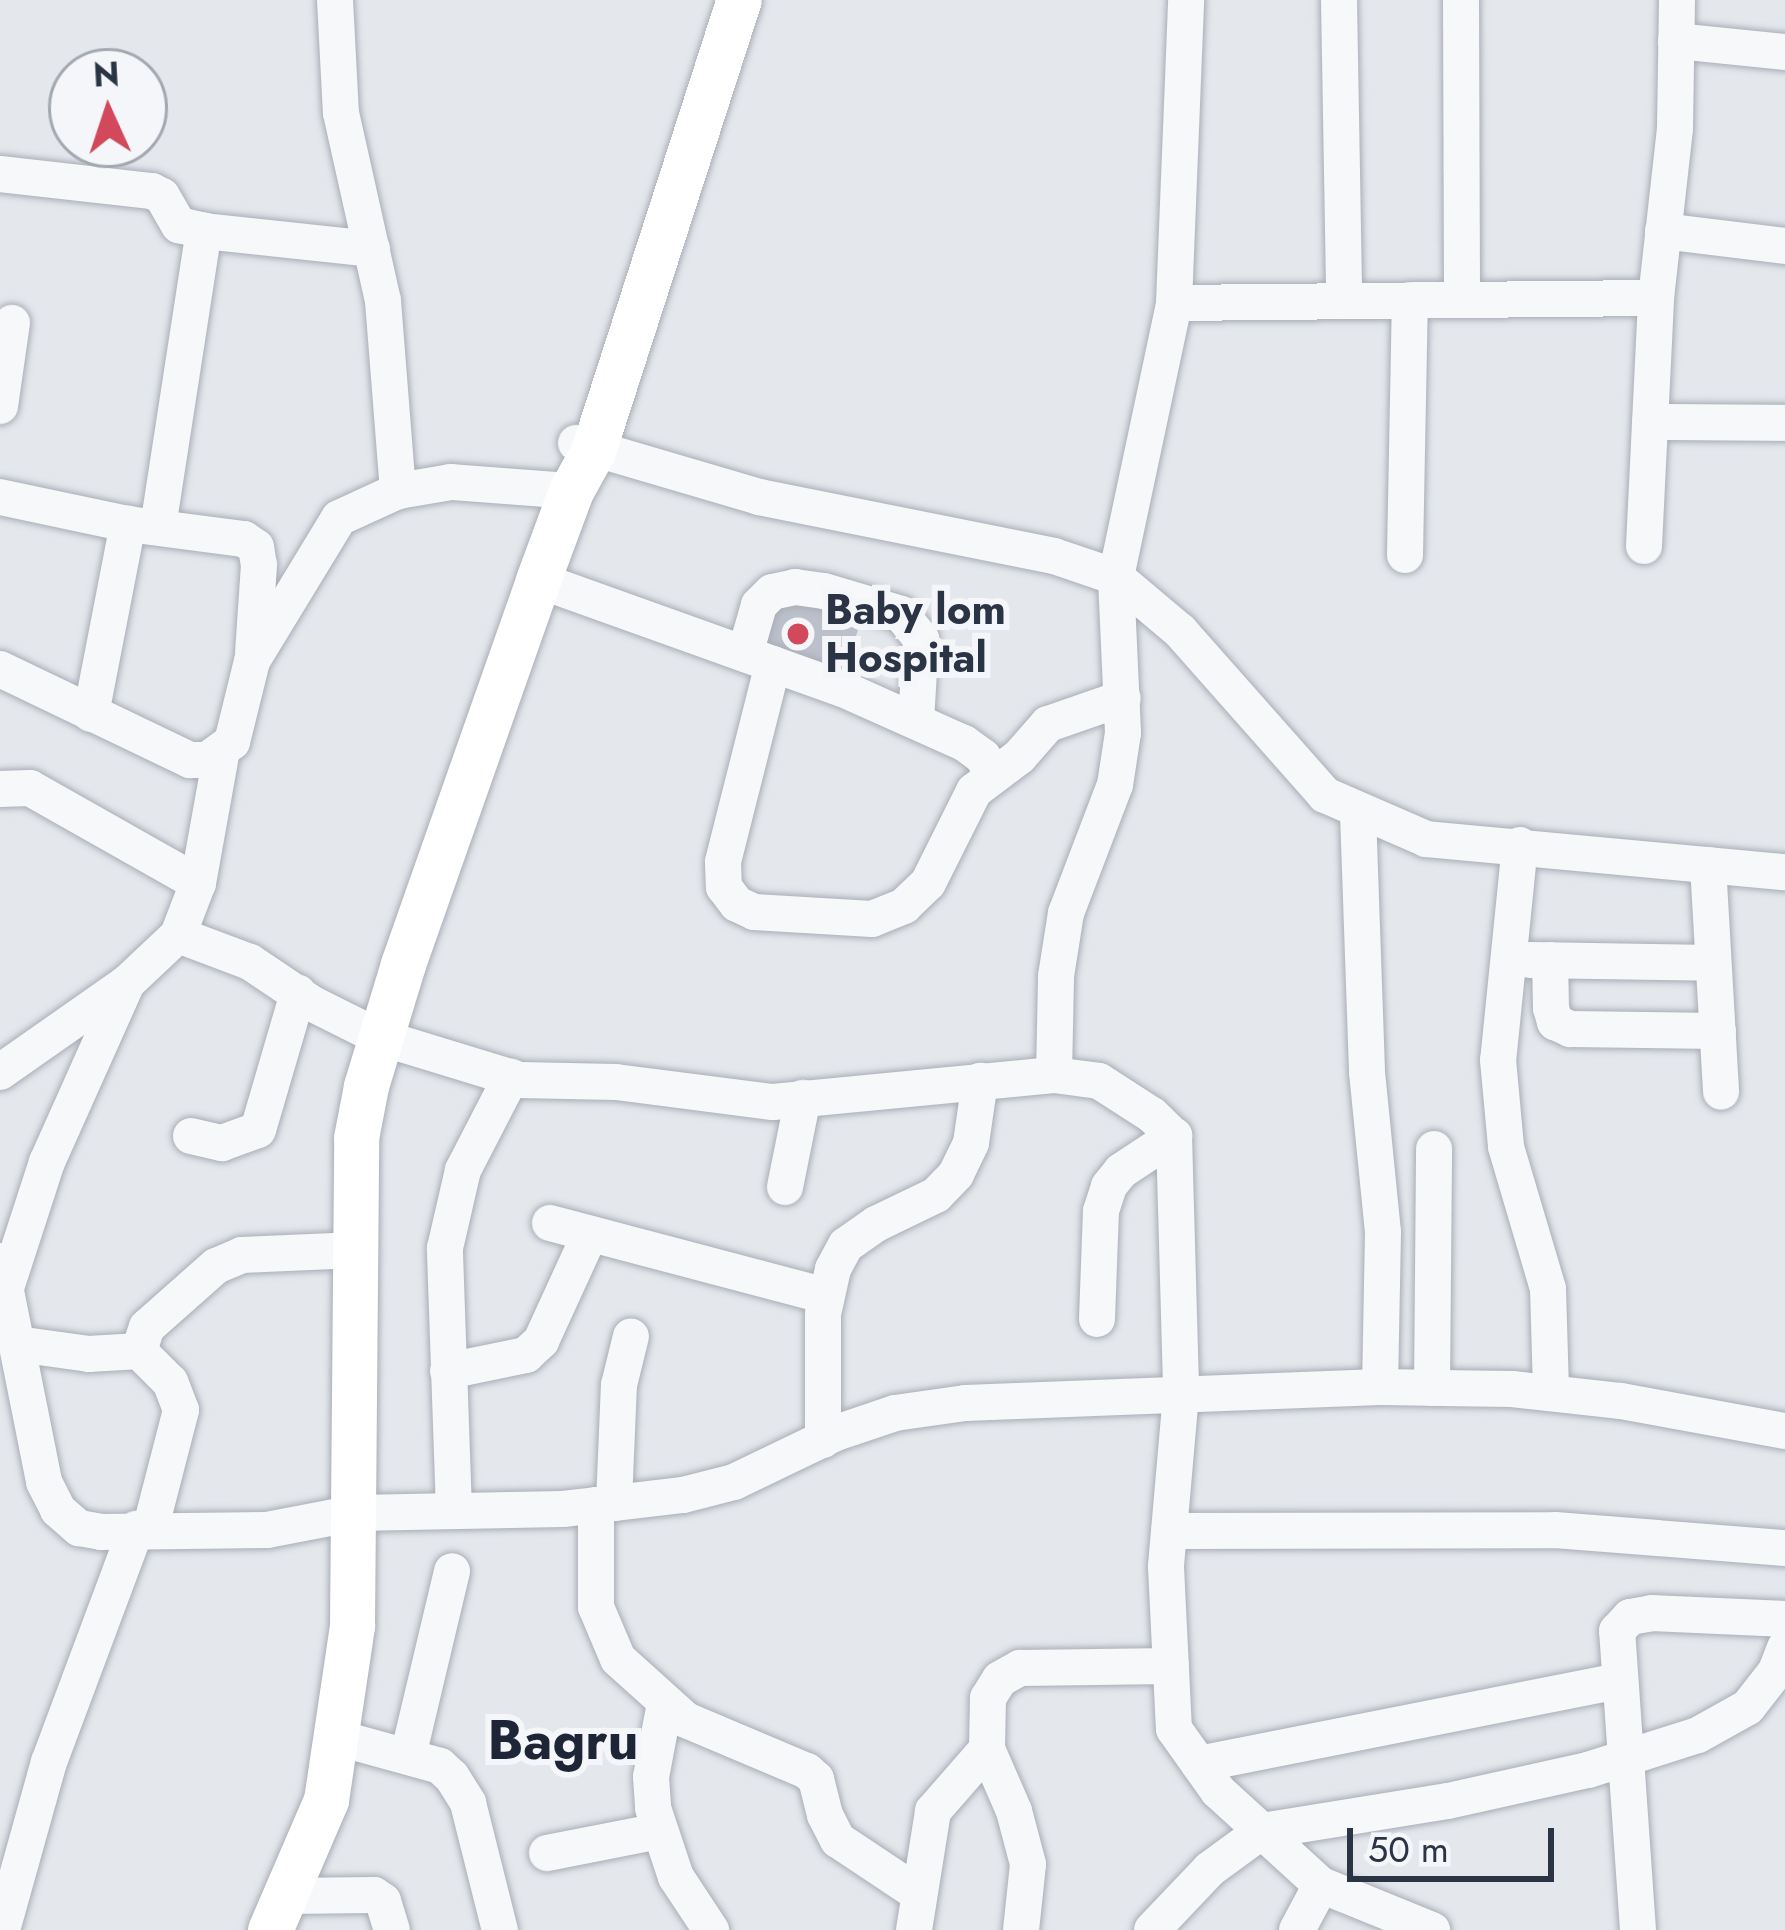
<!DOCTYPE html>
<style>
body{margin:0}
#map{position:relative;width:1785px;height:1930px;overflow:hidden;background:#e4e7ec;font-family:Jost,sans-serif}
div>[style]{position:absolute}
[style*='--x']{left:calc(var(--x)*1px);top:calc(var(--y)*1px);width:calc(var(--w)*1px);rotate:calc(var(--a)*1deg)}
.building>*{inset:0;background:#bbc0ca;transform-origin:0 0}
.roads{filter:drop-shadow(0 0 3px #a9aeb7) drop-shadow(0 0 3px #a9aeb7)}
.minor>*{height:36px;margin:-18px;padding:0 18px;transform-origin:18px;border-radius:18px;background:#f7f8fa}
.major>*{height:45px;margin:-22.5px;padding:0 22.5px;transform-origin:22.5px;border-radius:22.5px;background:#fff}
.dots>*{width:33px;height:33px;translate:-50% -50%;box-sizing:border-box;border:6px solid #f4f6f9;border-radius:50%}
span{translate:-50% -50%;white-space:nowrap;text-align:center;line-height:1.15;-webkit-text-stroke:12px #f4f6f9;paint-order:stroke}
.poi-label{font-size:42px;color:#2b3445;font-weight:700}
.left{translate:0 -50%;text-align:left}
.district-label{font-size:54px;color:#1d2536;font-weight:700}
.north{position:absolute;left:48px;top:48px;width:120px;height:120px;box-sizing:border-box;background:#f4f6f9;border:3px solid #a4a8b1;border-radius:50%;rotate:357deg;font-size:33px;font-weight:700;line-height:48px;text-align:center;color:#2b3445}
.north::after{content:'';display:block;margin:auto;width:42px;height:54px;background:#d1495b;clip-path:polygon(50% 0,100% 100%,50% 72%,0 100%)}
.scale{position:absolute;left:1347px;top:1828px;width:207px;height:54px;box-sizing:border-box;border:6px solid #2b3445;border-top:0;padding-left:15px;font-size:36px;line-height:42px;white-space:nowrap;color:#2b3445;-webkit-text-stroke:9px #f4f6f9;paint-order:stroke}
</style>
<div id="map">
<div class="building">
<i style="left:783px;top:592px;width:83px;height:63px;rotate:18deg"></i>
</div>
<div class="roads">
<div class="minor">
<i style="--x:335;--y:0;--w:113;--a:87"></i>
<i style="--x:341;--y:113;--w:193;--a:77.4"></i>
<i style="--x:383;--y:301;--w:191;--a:85.5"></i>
<i style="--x:1339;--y:0;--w:301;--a:89"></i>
<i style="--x:1461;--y:0;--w:300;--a:89.8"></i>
<i style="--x:1676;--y:41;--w:110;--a:5.8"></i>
<i style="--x:0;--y:174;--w:153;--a:6.4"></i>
<i style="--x:152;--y:191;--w:11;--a:27"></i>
<i style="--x:162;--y:196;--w:34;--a:60"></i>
<i style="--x:179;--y:225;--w:26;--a:13"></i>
<i style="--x:204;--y:231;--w:169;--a:6.1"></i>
<i style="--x:1663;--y:231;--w:123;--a:7"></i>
<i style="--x:1174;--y:303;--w:482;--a:-0.6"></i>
<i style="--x:1656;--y:298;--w:171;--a:-83.6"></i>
<i style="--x:1675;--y:128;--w:128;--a:-89.1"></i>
<i style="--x:0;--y:406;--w:84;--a:-81.8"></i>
<i style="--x:1650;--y:422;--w:135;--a:0.4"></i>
<i style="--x:576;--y:443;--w:191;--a:16.4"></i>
<i style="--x:759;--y:497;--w:301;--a:11.3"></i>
<i style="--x:1054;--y:556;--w:65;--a:18.7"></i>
<i style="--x:1116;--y:577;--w:84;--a:40.2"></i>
<i style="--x:1180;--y:631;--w:219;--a:48.5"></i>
<i style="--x:1325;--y:795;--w:110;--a:23.5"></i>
<i style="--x:1426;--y:839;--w:361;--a:5.3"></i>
<i style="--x:0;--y:497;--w:131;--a:11.9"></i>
<i style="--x:128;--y:524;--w:117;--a:7.4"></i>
<i style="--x:244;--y:539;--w:14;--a:34"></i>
<i style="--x:256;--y:547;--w:18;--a:81"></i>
<i style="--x:259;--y:565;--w:87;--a:93.9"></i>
<i style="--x:158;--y:527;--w:300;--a:-81.2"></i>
<i style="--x:1644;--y:546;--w:248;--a:-87.2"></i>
<i style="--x:1405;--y:555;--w:255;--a:-88.9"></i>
<i style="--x:538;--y:580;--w:324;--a:19.7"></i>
<i style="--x:843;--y:689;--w:133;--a:24.1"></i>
<i style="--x:964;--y:743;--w:24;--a:36"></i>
<i style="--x:983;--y:757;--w:21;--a:62"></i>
<i style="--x:745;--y:654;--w:51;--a:-74.1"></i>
<i style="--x:759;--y:605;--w:18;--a:-45"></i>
<i style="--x:772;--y:592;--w:24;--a:-12"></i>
<i style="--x:795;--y:587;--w:29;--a:8"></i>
<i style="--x:824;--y:591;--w:80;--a:16.6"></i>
<i style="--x:901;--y:614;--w:32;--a:51"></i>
<i style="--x:921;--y:639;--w:82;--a:93.5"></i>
<i style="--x:773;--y:664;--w:204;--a:104.2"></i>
<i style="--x:723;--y:862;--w:25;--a:88"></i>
<i style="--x:724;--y:887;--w:21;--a:53"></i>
<i style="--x:737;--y:904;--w:19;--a:25"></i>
<i style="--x:754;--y:912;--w:118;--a:3.4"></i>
<i style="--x:872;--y:919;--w:35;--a:-22"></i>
<i style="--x:904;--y:906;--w:33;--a:-44"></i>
<i style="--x:928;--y:883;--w:103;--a:-63.4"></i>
<i style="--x:974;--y:791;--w:56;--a:-37.1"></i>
<i style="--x:1019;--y:757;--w:44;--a:-48.7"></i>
<i style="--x:1048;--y:724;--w:79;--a:-19.1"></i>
<i style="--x:0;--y:669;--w:211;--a:25.6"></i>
<i style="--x:190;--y:760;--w:17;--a:0"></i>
<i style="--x:207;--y:760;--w:31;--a:-36"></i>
<i style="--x:232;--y:742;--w:83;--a:-76.1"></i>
<i style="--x:252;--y:661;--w:167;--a:-58.7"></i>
<i style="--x:339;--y:518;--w:65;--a:-24.6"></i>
<i style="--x:398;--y:491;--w:54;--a:-9.6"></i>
<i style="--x:451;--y:482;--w:120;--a:4.3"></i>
<i style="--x:91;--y:714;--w:194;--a:-79"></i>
<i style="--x:0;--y:789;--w:30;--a:-2"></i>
<i style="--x:30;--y:788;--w:193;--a:29.5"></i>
<i style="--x:1358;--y:813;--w:259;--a:88"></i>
<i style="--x:1367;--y:1072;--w:161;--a:84.3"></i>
<i style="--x:1383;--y:1232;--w:155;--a:91.1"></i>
<i style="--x:1520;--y:845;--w:216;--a:95.8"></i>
<i style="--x:1498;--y:1060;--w:87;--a:84.7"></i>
<i style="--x:1506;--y:1147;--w:148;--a:73.5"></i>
<i style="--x:1548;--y:1289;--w:104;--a:88.3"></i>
<i style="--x:1708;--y:865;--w:227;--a:86.7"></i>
<i style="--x:178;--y:935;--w:77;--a:20.6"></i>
<i style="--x:250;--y:962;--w:73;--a:33.9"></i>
<i style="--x:311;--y:1003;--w:76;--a:26.6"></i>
<i style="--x:379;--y:1037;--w:147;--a:17"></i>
<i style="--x:520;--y:1080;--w:96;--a:1.2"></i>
<i style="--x:616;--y:1082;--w:158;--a:7.3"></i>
<i style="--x:773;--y:1102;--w:282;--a:-5.5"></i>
<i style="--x:1054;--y:1075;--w:45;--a:7.6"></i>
<i style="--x:1099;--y:1081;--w:63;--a:32.7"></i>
<i style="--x:1152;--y:1115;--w:30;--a:44"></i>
<i style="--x:1174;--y:1136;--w:258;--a:88.4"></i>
<i style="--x:1181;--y:1394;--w:174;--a:95"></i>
<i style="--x:1166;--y:1567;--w:162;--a:87.2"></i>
<i style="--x:1174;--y:1729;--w:76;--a:54.6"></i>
<i style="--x:1218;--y:1791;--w:139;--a:42.4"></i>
<i style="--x:1321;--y:1885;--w:120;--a:22.1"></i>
<i style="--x:1530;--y:960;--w:183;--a:0.9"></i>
<i style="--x:1550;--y:960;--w:48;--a:88.8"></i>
<i style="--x:1551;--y:1008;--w:15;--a:74"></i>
<i style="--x:1555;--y:1022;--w:17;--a:25"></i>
<i style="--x:1570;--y:1029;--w:148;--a:0.8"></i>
<i style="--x:0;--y:1072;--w:155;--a:-35"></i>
<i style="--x:127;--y:983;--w:70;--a:-43.3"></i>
<i style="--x:178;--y:935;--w:56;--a:-69"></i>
<i style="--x:198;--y:883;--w:130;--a:-79.8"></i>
<i style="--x:1054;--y:1075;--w:99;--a:-88.8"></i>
<i style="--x:1056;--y:976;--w:64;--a:-81"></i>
<i style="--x:1066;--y:913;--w:137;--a:-69.1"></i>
<i style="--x:1115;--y:785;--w:53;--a:-81.3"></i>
<i style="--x:1123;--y:733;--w:156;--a:-92.6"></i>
<i style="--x:1116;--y:577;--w:280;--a:-78"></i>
<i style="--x:1174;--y:303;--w:303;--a:-87.7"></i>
<i style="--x:191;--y:1136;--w:32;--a:13"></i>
<i style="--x:222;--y:1143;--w:38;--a:-20"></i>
<i style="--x:258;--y:1130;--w:143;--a:-73.7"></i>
<i style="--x:785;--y:1187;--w:91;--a:-78.6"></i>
<i style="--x:550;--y:1223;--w:286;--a:14.8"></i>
<i style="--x:0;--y:1261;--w:225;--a:78.7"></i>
<i style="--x:44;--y:1482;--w:31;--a:63"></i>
<i style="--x:58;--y:1510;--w:28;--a:41"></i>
<i style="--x:79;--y:1528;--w:22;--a:10"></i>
<i style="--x:101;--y:1532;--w:166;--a:-0.7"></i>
<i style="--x:267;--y:1530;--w:90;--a:-10.9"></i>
<i style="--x:355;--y:1513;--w:208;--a:-1.1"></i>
<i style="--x:563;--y:1509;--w:121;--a:-6.7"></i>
<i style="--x:683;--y:1495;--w:53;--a:-14.3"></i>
<i style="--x:734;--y:1482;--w:113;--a:-25.7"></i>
<i style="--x:836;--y:1433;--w:62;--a:-18.7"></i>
<i style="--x:895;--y:1413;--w:71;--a:-8.1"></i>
<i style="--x:965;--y:1403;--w:415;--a:-2.2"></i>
<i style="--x:1380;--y:1387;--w:132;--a:0.9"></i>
<i style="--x:1512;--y:1389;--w:110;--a:6.3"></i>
<i style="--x:1621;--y:1401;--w:167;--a:10.4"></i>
<i style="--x:6;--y:1288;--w:133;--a:-72"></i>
<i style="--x:47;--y:1162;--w:196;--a:-65.9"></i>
<i style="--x:1097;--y:1319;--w:108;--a:-87.9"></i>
<i style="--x:1101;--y:1211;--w:26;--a:-72"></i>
<i style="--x:1109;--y:1186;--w:19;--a:-51"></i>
<i style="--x:1121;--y:1171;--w:64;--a:-33.4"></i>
<i style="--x:17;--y:1344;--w:73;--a:7.9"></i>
<i style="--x:89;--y:1354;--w:50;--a:-3.4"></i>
<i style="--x:448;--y:1371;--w:80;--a:-11.6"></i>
<i style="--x:526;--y:1355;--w:21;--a:-43"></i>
<i style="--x:541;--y:1341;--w:118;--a:-65.4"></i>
<i style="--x:1432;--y:1388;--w:239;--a:-89.5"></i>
<i style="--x:823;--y:1440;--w:126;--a:-90"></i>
<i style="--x:823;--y:1314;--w:46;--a:-77.5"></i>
<i style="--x:833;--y:1269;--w:27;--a:-62"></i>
<i style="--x:846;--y:1245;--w:37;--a:-35"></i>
<i style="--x:876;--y:1224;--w:67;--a:-25.8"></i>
<i style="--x:936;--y:1195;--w:29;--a:-46"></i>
<i style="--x:956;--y:1174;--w:34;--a:-64"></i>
<i style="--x:971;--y:1143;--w:63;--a:-81.7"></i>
<i style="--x:614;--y:1503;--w:118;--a:-87.6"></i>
<i style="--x:619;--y:1385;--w:50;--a:-76.2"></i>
<i style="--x:596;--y:1505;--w:102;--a:90"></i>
<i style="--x:596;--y:1607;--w:56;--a:67.1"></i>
<i style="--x:618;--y:1659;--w:91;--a:41.9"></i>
<i style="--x:686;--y:1720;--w:131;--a:22.9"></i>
<i style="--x:807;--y:1771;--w:12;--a:42"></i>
<i style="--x:816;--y:1779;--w:37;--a:76"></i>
<i style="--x:825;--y:1815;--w:28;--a:63"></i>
<i style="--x:838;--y:1840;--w:97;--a:33.7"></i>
<i style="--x:454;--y:1511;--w:263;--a:-92"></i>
<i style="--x:445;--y:1248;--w:80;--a:-77"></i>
<i style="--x:463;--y:1170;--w:105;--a:-62.7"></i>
<i style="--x:150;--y:1530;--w:124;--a:-75.5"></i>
<i style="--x:181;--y:1410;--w:30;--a:-111"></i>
<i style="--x:170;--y:1382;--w:44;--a:-135"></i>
<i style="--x:139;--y:1351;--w:25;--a:-72"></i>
<i style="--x:147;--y:1327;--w:92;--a:-41.5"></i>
<i style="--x:216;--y:1266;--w:28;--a:-23"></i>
<i style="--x:242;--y:1255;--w:114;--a:-2.5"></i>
<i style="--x:1169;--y:1531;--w:386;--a:-0.1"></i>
<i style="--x:1555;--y:1530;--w:231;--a:4.5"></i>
<i style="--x:665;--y:1703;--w:75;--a:100.7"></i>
<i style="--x:651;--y:1777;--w:31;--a:86"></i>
<i style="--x:653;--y:1808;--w:73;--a:71.6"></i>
<i style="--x:676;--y:1877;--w:64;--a:56.6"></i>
<i style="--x:335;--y:1737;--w:109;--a:15.4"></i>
<i style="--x:440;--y:1766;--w:16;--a:43"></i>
<i style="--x:452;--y:1777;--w:31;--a:58"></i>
<i style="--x:468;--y:1803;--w:131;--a:75.9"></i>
<i style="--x:408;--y:1756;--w:190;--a:-76.6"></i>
<i style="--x:1199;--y:1764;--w:427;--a:-11.2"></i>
<i style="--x:547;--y:1853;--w:114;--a:-11.1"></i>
<i style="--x:285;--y:1896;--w:89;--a:-0.6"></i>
<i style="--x:374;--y:1895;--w:11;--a:34"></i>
<i style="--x:383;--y:1901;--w:30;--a:73"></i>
<i style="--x:2;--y:1930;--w:174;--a:-74.4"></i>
<i style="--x:49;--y:1762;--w:249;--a:-69.5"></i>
<i style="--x:914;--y:1930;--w:121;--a:-80.9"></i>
<i style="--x:933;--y:1811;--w:82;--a:-48.9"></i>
<i style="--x:1021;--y:1930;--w:66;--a:-83.9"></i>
<i style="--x:1028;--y:1864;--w:55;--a:-104.8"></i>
<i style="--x:1014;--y:1811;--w:68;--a:-113.5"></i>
<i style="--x:987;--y:1749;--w:51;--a:-88.9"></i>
<i style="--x:988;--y:1698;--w:22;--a:-58"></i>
<i style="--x:1000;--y:1679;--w:23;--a:-29"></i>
<i style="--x:1020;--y:1668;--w:151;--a:-0.8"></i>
<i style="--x:1152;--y:1930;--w:84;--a:-46.4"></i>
<i style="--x:1210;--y:1869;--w:64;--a:-36.2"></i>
<i style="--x:1262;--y:1831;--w:188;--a:-9.2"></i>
<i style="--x:1448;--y:1801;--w:143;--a:-12.5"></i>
<i style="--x:1588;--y:1770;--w:115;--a:-17.7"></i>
<i style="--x:1698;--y:1735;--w:57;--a:-29.2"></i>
<i style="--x:1748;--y:1707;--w:46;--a:-52.1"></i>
<i style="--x:1776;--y:1671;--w:25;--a:-69"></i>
<i style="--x:1297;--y:1930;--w:51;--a:-61.9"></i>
<i style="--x:1638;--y:1930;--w:300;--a:-94"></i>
<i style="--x:1617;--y:1631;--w:19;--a:-47"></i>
<i style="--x:1630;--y:1617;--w:22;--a:-10"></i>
<i style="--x:1652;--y:1613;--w:133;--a:2.6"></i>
</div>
<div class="major">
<i style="--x:270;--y:1930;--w:142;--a:-66.7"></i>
<i style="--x:326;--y:1800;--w:176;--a:-81.5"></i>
<i style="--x:352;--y:1626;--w:488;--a:-89.5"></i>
<i style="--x:356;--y:1138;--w:53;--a:-79.1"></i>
<i style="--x:366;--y:1086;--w:127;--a:-73.1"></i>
<i style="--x:403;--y:964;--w:407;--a:-70.6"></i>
<i style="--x:538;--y:580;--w:95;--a:-69.7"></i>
<i style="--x:571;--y:491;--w:46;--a:-61.2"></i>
<i style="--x:593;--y:451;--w:474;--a:-72.1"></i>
</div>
</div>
<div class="dots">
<i style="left:798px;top:634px;background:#d1495b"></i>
</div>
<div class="poi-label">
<span class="left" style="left:825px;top:634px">Baby lom<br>Hospital</span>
</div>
<div class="district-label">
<span style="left:563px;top:1740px">Bagru</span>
</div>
<div class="north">N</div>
<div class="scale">50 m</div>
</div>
